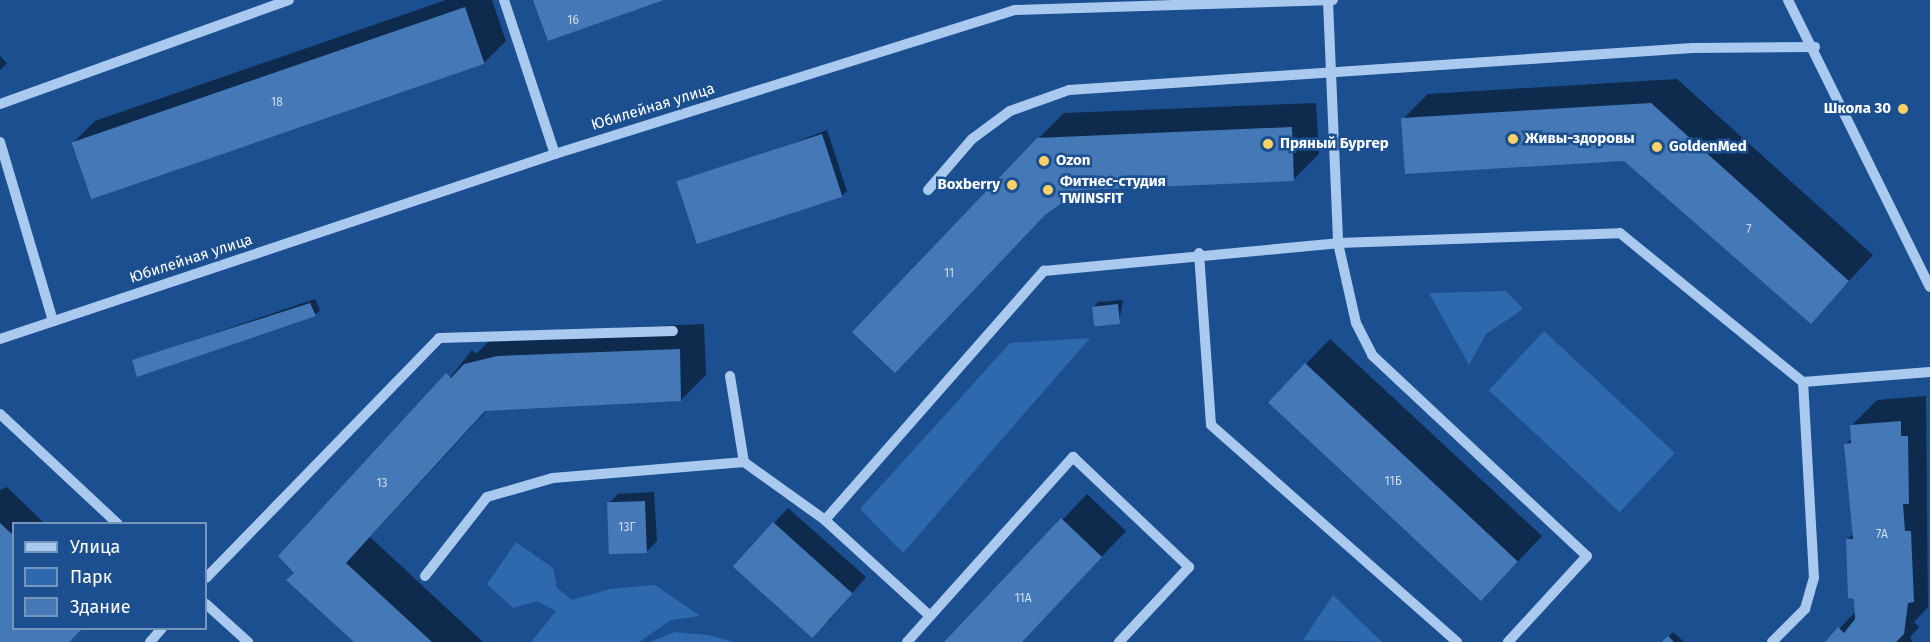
<!DOCTYPE html>
<meta charset="utf-8">
<style>
body{margin:0}
#map{position:relative;width:1930px;height:642px;overflow:hidden;background:#1b4f8f;font-family:"Fira Sans",sans-serif}
div>[style]{position:absolute}
[style*='--x']{left:calc(var(--x)*1px);top:calc(var(--y)*1px);width:calc(var(--w)*1px);rotate:calc(var(--a)*1deg)}
.green>*{inset:0;background:#2e69ad;transform-origin:0 0}
.shadow>*{inset:0;background:#0007}
.building>*{inset:0;background:#4478b7;transform-origin:0 0}
.minor>*{height:10px;margin:-5px;padding:0 5px;transform-origin:5px;border-radius:5px;background:#a9c9ee}
.dots>*{width:16px;height:16px;translate:-50% -50%;box-sizing:border-box;border:3px solid #1b4f8f;border-radius:50%}
span{translate:-50% -50%;white-space:nowrap;text-align:center;line-height:1.15;-webkit-text-stroke:5px #1b4f8f;paint-order:stroke}
.number-label{font-size:12px;color:#d0dded}
.number-label span{-webkit-text-stroke-width:0}
.street-label{font-size:15px;color:#fff}
.poi-label{font-size:15px;color:#fff;font-weight:700}
.right{translate:-100% -50%;text-align:right}
.left{translate:0 -50%;text-align:left}
.legend{position:absolute;left:12px;top:522px;width:195px;height:108px;box-sizing:border-box;background:#1b4f8f;border:2px solid #7695bc;margin:0;padding:8px 10px;list-style:none;font-size:18px;color:#fff}
.legend li{display:flex;align-items:center;gap:12px;height:30px}
.legend b{width:30px;border:2px solid #7695bc}
</style>
<div id="map">
<div class="green">
<i style="clip-path:polygon(1506px 291px,1523px 309px,1486px 334px,1469px 365px,1429px 293px)"></i>
<i style="left:1544px;top:331px;width:179px;height:81px;rotate:43deg"></i>
<i style="clip-path:polygon(1090px 338px,903px 553px,860px 509px,1010px 343px)"></i>
<i style="clip-path:polygon(516px 542px,553px 568px,557px 588px,572px 600px,610px 589px,655px 585px,700px 616px,671px 620px,639px 642px,531px 642px,556px 611px,537px 601px,513px 608px,487px 584px)"></i>
<i style="clip-path:polygon(1333px 595px,1382px 642px,1303px 640px)"></i>
<i style="clip-path:polygon(675px 632px,709px 635px,734px 642px,650px 642px)"></i>
</div>
<div class="shadow">
<i style="clip-path:polygon(446px 0,492px 0,506px 41px,484px 63px,73px 143px,95px 121px)"></i>
<i style="clip-path:polygon(0 56px,7px 63px,0 70px)"></i>
<i style="clip-path:polygon(1677px 79px,1873px 255px,1811px 322px,1624px 160px,1403px 119px,1428px 94px)"></i>
<i style="clip-path:polygon(1316px 103px,1319px 154px,1294px 179px,1038px 139px,1064px 113px)"></i>
<i style="clip-path:polygon(827px 130px,847px 191px,842px 196px,680px 187px)"></i>
<i style="clip-path:polygon(315px 299px,320px 310px,315px 315px,133px 361px)"></i>
<i style="clip-path:polygon(1123px 300px,1119px 322px,1094px 307px,1098px 302px)"></i>
<i style="clip-path:polygon(704px 324px,706px 375px,681px 400px,487px 410px,370px 537px,483px 642px,357px 642px,289px 580px,472px 350px,476px 354px,491px 339px,523px 332px)"></i>
<i style="clip-path:polygon(1330px 339px,1542px 536px,1506px 574px,1306px 364px)"></i>
<i style="clip-path:polygon(1926px 396px,1928px 607px,1914px 622px,1919px 627px,1910px 637px,1913px 642px,1827px 642px,1856px 611px,1847px 540px,1854px 533px,1846px 444px,1852px 438px,1852px 425px,1877px 400px)"></i>
<i style="clip-path:polygon(7px 487px,45px 524px,14px 524px,14px 628px,67px 642px,0 642px,0 490px)"></i>
<i style="clip-path:polygon(654px 492px,657px 541px,647px 551px,608px 504px,618px 494px)"></i>
<i style="clip-path:polygon(1087px 494px,1126px 531px,1021px 642px,946px 642px)"></i>
<i style="clip-path:polygon(788px 508px,866px 577px,828px 622px,774px 523px)"></i>
<i style="clip-path:polygon(1673px 632px,1684px 642px,1664px 642px)"></i>
</div>
<div class="building">
<i style="clip-path:polygon(533px 0,664px 0,548px 41px)"></i>
<i style="left:465px;top:7px;width:60px;height:416px;rotate:71deg"></i>
<i style="clip-path:polygon(1651px 103px,1849px 281px,1811px 324px,1624px 161px,1405px 174px,1401px 118px)"></i>
<i style="clip-path:polygon(1292px 127px,1294px 181px,1080px 190px,1045px 215px,895px 373px,852px 332px,1037px 138px)"></i>
<i style="left:822px;top:134px;width:66px;height:153px;rotate:72deg"></i>
<i style="clip-path:polygon(310px 303px,316px 316px,137px 377px,132px 360px)"></i>
<i style="left:1118px;top:304px;width:20px;height:26px;rotate:84deg"></i>
<i style="clip-path:polygon(680px 349px,681px 401px,485px 411px,346px 563px,432px 642px,354px 642px,286px 580px,294px 573px,278px 556px,446px 373px,451px 378px,464px 364px,497px 356px)"></i>
<i style="left:1305px;top:363px;width:291px;height:54px;rotate:43deg"></i>
<i style="clip-path:polygon(1901px 421px,1901px 436px,1908px 436px,1909px 504px,1903px 504px,1905px 531px,1911px 531px,1914px 602px,1908px 603px,1904px 634px,1896px 642px,1825px 642px,1838px 627px,1844px 633px,1855px 619px,1854px 599px,1848px 598px,1846px 539px,1853px 539px,1844px 444px,1851px 443px,1850px 425px)"></i>
<i style="left:645px;top:501px;width:52px;height:38px;rotate:88deg"></i>
<i style="clip-path:polygon(1061px 518px,1102px 557px,1022px 642px,944px 642px)"></i>
<i style="left:773px;top:522px;width:107px;height:60px;rotate:42deg"></i>
<i style="clip-path:polygon(0 523px,14px 536px,14px 628px,83px 628px,69px 642px,0 642px)"></i>
<i style="clip-path:polygon(1668px 636px,1674px 642px,1662px 642px)"></i>
</div>
<div class="minor">
<i style="--x:504;--y:0;--w:162;--a:71.7"></i>
<i style="--x:1788;--y:0;--w:320;--a:63.7"></i>
<i style="--x:1328;--y:1;--w:242;--a:87.6"></i>
<i style="--x:1338;--y:243;--w:282;--a:-2"></i>
<i style="--x:1620;--y:233;--w:236;--a:39.2"></i>
<i style="--x:0;--y:104;--w:307;--a:-19.8"></i>
<i style="--x:0;--y:142;--w:187;--a:73.5"></i>
<i style="--x:928;--y:190;--w:67;--a:-49.2"></i>
<i style="--x:972;--y:139;--w:47;--a:-36.4"></i>
<i style="--x:1010;--y:111;--w:63;--a:-19.6"></i>
<i style="--x:1069;--y:90;--w:625;--a:-3.85"></i>
<i style="--x:1693;--y:48;--w:122;--a:-0.5"></i>
<i style="--x:1199;--y:253;--w:172;--a:86"></i>
<i style="--x:1211;--y:425;--w:328;--a:41.4"></i>
<i style="--x:0;--y:339;--w:585;--a:-18.43"></i>
<i style="--x:555;--y:154;--w:481;--a:-17.4"></i>
<i style="--x:1014;--y:10;--w:319;--a:-1.8"></i>
<i style="--x:730;--y:376;--w:87;--a:80.8"></i>
<i style="--x:0;--y:414;--w:161;--a:43"></i>
<i style="--x:425;--y:576;--w:100;--a:-51.9"></i>
<i style="--x:487;--y:497;--w:69;--a:-16.1"></i>
<i style="--x:553;--y:478;--w:192;--a:-4.8"></i>
<i style="--x:744;--y:462;--w:100;--a:35.6"></i>
<i style="--x:206;--y:578;--w:334;--a:-45.8"></i>
<i style="--x:439;--y:338;--w:234;--a:-1.7"></i>
<i style="--x:206;--y:604;--w:57;--a:42.1"></i>
<i style="--x:930;--y:616;--w:142;--a:-137.6"></i>
<i style="--x:825;--y:520;--w:332;--a:-48.7"></i>
<i style="--x:1044;--y:271;--w:295;--a:-5.4"></i>
<i style="--x:1338;--y:243;--w:82;--a:77.3"></i>
<i style="--x:1356;--y:323;--w:36;--a:63"></i>
<i style="--x:1372;--y:355;--w:294;--a:43.1"></i>
<i style="--x:1587;--y:556;--w:117;--a:132.6"></i>
<i style="--x:150;--y:642;--w:18;--a:-49"></i>
<i style="--x:907;--y:642;--w:249;--a:-48.1"></i>
<i style="--x:1073;--y:457;--w:160;--a:43.5"></i>
<i style="--x:1189;--y:567;--w:103;--a:133"></i>
<i style="--x:1772;--y:642;--w:47;--a:-45"></i>
<i style="--x:1805;--y:609;--w:32;--a:-74"></i>
<i style="--x:1814;--y:578;--w:196;--a:-93.2"></i>
<i style="--x:1803;--y:382;--w:127;--a:-4.5"></i>
</div>
<div class="dots">
<i style="left:1903px;top:109px;background:#ffd166"></i>
<i style="left:1513px;top:139px;background:#ffd166"></i>
<i style="left:1268px;top:144px;background:#ffd166"></i>
<i style="left:1657px;top:147px;background:#ffd166"></i>
<i style="left:1044px;top:161px;background:#ffd166"></i>
<i style="left:1012px;top:185px;background:#ffd166"></i>
<i style="left:1048px;top:190px;background:#ffd166"></i>
</div>
<div class="number-label">
<span style="left:573px;top:21px">16</span>
<span style="left:277px;top:103px">18</span>
<span style="left:1749px;top:230px">7</span>
<span style="left:949px;top:274px">11</span>
<span style="left:1393px;top:482px">11Б</span>
<span style="left:382px;top:484px">13</span>
<span style="left:627px;top:528px">13Г</span>
<span style="left:1882px;top:535px">7А</span>
<span style="left:1023px;top:599px">11А</span>
</div>
<div class="street-label">
<span style="left:653px;top:107px;rotate:-17deg">Юбилейная улица</span>
<span style="left:191px;top:259px;rotate:-18deg">Юбилейная улица</span>
</div>
<div class="poi-label">
<span class="right" style="left:1891px;top:109px">Школа 30</span>
<span class="left" style="left:1525px;top:139px">Живы-здоровы</span>
<span class="left" style="left:1280px;top:144px">Пряный Бургер</span>
<span class="left" style="left:1669px;top:147px">GoldenMed</span>
<span class="left" style="left:1056px;top:161px">Ozon</span>
<span class="left" style="left:1060px;top:190px">Фитнес-студия<br>TWINSFIT</span>
<span class="right" style="left:1000px;top:185px">Boxberry</span>
</div>
<ul class="legend">
<li><b style="height:8px;background:#a9c9ee"></b>Улица</li>
<li><b style="height:16px;background:#2e69ad"></b>Парк</li>
<li><b style="height:16px;background:#4478b7"></b>Здание</li>
</ul>
</div>
